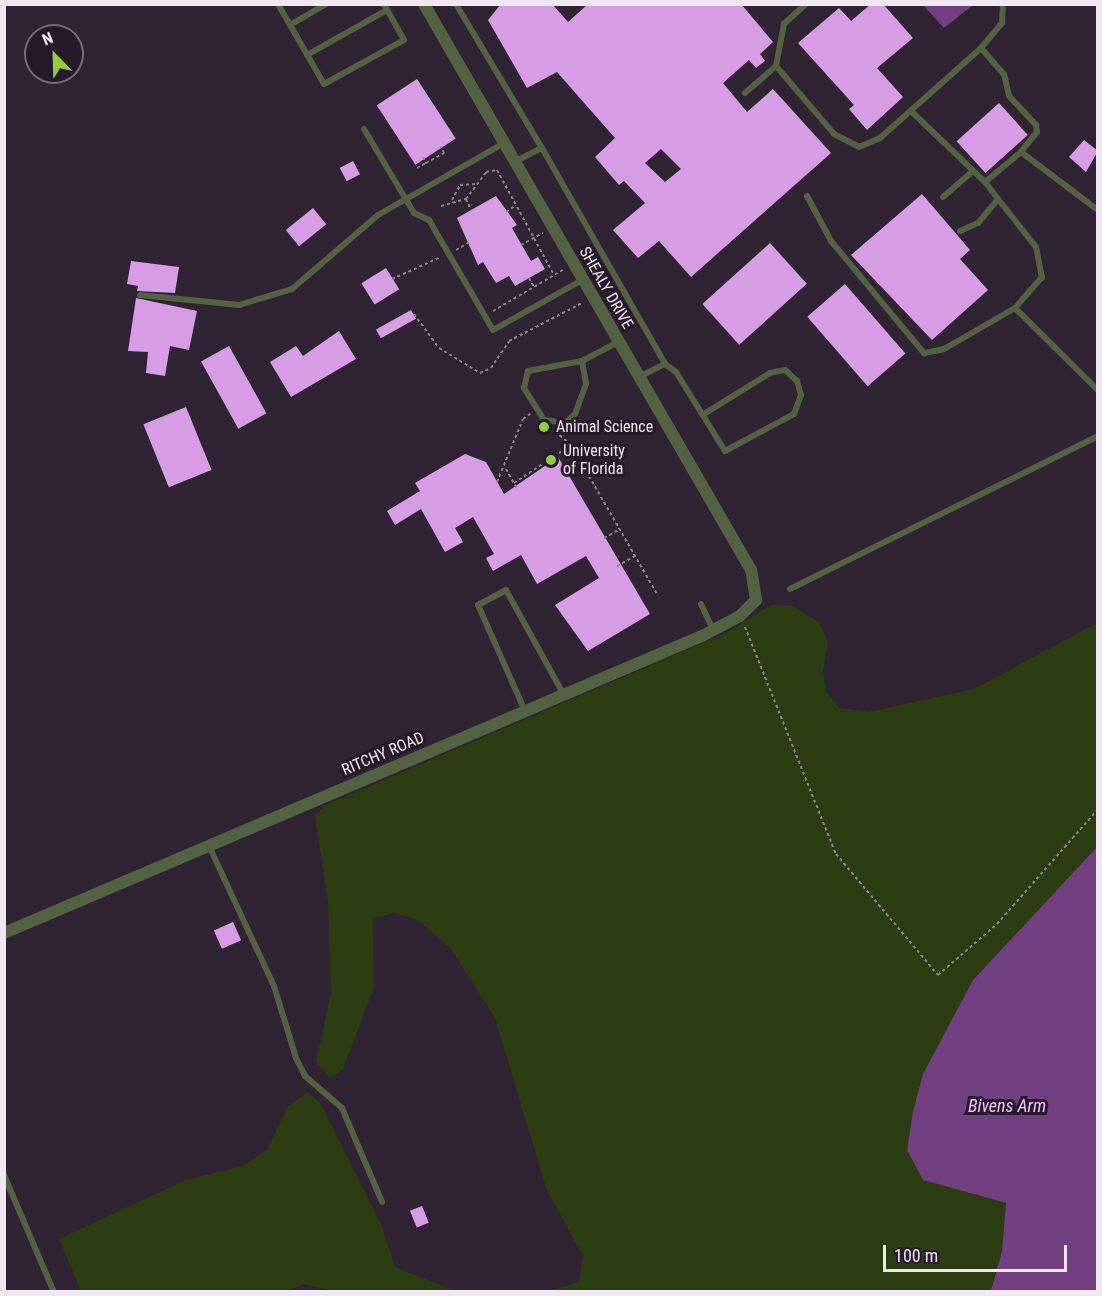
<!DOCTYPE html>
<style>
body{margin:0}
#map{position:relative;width:1102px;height:1296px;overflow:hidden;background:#302333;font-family:"Roboto Condensed",sans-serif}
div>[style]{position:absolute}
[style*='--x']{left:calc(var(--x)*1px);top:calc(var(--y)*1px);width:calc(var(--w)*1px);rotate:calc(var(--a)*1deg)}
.green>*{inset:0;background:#2c3e11}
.water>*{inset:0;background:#723f80}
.building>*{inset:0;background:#d69de5;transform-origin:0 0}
.path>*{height:2px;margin-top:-1px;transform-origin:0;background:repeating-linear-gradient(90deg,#8c818f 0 3px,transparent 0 6px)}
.lane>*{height:6px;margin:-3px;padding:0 3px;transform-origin:3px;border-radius:3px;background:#536242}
.street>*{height:12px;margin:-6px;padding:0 6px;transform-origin:6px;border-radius:6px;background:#536242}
.dots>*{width:16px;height:16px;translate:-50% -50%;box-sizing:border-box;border:3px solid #261929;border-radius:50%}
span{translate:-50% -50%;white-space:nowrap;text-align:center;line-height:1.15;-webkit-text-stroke:6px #261929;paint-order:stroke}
.street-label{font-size:16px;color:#f0e7f2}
.poi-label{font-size:16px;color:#f0e7f2}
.left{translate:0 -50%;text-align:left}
.water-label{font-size:18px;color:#f1c6fd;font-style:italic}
.frame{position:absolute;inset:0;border:6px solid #f0e7f2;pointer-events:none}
.north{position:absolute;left:24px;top:24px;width:60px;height:60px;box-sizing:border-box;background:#261929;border:2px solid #776b79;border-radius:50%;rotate:337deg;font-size:16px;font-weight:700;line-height:24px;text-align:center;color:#f0e7f2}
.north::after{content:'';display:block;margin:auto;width:21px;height:27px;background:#94cc3c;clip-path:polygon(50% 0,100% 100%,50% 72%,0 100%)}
.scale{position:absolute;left:883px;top:1245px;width:184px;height:27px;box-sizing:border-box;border:3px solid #f0e7f2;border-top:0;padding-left:8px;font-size:18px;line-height:21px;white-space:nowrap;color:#f0e7f2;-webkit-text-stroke:4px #261929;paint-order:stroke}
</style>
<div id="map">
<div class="green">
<i style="clip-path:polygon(771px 605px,793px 606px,819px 622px,828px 642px,823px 670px,826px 691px,839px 708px,869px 712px,974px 689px,1097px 623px,1097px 847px,973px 980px,923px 1180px,1006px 1203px,1002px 1251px,991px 1291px,549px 1291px,579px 1282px,583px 1256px,546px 1188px,495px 1018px,451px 949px,418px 920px,395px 913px,373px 918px,374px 987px,343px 1069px,331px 1078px,316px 1062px,331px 993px,328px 902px,315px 815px,326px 805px,726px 633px)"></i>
<i style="clip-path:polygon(308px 1092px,321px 1104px,380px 1222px,395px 1267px,455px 1291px,338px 1292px,304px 1284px,285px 1292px,81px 1291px,59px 1239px,186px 1180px,243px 1166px,267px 1150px,288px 1106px)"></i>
</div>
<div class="water">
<i style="clip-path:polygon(923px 5px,973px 5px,944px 28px)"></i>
<i style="clip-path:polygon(1097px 847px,1097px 1291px,991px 1291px,1002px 1251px,1006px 1203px,923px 1180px,907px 1150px,913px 1112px,923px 1074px,973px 980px)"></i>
</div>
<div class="building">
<i style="clip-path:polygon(evenodd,501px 4px,552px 4px,568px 22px,588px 4px,741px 4px,773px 42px,760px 54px,765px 61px,756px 68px,749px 60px,723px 83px,747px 112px,773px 89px,831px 153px,691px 277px,659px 241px,638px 258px,613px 230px,645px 203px,624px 181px,619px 185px,595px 157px,615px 138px,557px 72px,527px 88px,488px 20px,501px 4px,661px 149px,681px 169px,665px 182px,645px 163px,661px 149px)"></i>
<i style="clip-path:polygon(871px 4px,883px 4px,913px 38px,877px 68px,903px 97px,867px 130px,849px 109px,854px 105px,798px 43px,839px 8px,851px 21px)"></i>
<i style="left:417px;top:79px;width:71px;height:48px;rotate:57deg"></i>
<i style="left:999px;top:103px;width:43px;height:57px;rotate:48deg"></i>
<i style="clip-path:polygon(1084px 140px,1098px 151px,1086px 172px,1069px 157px)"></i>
<i style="left:353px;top:161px;width:15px;height:15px;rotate:62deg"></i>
<i style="clip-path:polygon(922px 194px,970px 250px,960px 259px,988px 290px,932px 340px,851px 255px)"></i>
<i style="clip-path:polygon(496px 196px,517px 225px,512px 228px,531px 261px,538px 257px,545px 269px,515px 286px,509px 276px,496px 283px,483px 262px,478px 265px,457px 218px)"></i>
<i style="left:313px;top:208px;width:21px;height:35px;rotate:51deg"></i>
<i style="left:770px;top:243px;width:55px;height:91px;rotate:48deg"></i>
<i style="clip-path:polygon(131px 261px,179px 267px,175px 293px,137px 291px,138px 286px,127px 284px)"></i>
<i style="left:386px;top:268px;width:25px;height:29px;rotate:58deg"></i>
<i style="left:845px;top:284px;width:92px;height:50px;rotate:49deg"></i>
<i style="clip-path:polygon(136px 298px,197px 311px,189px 350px,170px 346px,165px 376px,146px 373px,148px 352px,128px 351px)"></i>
<i style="left:411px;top:310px;width:10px;height:40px;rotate:61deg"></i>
<i style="clip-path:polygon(339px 331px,356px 359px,291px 397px,270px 362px,296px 346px,303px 356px)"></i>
<i style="left:229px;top:346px;width:77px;height:32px;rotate:61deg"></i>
<i style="left:186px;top:407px;width:68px;height:46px;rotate:68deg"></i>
<i style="clip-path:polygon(465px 454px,486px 462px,504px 494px,558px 457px,650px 614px,588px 651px,555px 605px,599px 578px,586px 556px,537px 584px,521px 555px,493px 571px,486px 558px,494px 554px,473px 517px,455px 528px,463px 542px,445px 552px,421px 509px,395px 525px,387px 511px,420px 491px,415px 483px)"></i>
<i style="left:233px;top:922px;width:20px;height:21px;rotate:66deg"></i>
<i style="left:422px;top:1206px;width:18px;height:13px;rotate:68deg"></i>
</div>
<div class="path">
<i style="--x:423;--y:157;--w:7;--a:63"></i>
<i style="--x:426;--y:163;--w:21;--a:-29"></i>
<i style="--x:444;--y:153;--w:7;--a:-117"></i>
<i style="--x:417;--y:168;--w:10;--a:-29"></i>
<i style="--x:466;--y:199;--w:12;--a:66"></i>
<i style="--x:452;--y:200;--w:17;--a:-62"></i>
<i style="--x:460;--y:185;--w:17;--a:-3"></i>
<i style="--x:441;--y:206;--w:26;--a:-16"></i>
<i style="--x:466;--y:199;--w:34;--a:-53"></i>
<i style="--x:486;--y:172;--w:11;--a:-10"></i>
<i style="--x:497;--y:170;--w:119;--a:61.5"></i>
<i style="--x:506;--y:212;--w:11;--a:-34"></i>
<i style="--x:521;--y:245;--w:25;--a:-29"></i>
<i style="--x:456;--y:250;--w:17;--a:-31"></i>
<i style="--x:529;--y:278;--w:10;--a:61"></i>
<i style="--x:392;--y:279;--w:54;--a:-24.2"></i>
<i style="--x:493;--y:311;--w:81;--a:-30.4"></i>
<i style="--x:414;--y:314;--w:42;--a:53.7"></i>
<i style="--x:439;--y:348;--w:48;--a:31.4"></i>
<i style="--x:480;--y:373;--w:12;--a:-24"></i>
<i style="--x:491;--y:368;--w:32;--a:-56"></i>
<i style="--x:509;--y:341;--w:82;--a:-27.5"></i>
<i style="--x:571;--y:445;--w:172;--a:60"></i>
<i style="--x:506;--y:469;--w:21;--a:61"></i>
<i style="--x:497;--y:482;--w:68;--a:-67.6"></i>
<i style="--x:523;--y:419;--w:9;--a:-36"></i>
<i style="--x:514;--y:483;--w:69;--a:-33.7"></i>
<i style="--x:571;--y:445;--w:20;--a:-139"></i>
<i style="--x:604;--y:538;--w:18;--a:-29"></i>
<i style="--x:617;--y:566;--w:21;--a:-29"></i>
<i style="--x:745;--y:627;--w:245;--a:68.2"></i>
<i style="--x:836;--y:854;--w:158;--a:49.9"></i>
<i style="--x:938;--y:975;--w:78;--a:-40.8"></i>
<i style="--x:997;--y:924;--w:153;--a:-48.7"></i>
</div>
<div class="lane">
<i style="--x:278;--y:4;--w:92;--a:60.1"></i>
<i style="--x:324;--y:84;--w:91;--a:-28.8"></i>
<i style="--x:404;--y:40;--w:41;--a:-119.1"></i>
<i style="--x:456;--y:4;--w:168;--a:59.2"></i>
<i style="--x:806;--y:4;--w:30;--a:138"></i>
<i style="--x:784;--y:24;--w:43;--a:100.8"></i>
<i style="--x:776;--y:66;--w:89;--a:49.5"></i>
<i style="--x:834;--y:134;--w:28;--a:27"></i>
<i style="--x:859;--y:147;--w:23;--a:-23"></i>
<i style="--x:880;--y:138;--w:135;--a:-41.7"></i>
<i style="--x:981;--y:48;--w:33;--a:-50"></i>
<i style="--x:1002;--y:23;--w:19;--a:-87"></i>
<i style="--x:290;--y:25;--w:42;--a:-30.3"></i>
<i style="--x:981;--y:48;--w:35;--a:49"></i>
<i style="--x:1004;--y:74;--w:23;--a:77"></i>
<i style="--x:1009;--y:96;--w:40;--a:47"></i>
<i style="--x:1036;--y:125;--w:7;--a:82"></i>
<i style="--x:1037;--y:132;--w:26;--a:129"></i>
<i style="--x:307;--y:55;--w:92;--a:-29.4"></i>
<i style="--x:745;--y:93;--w:41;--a:-41.1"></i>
<i style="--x:911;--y:111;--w:103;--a:43.8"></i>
<i style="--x:985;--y:182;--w:47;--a:-39.8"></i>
<i style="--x:1021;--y:152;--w:96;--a:37"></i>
<i style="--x:364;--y:129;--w:98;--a:59.2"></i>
<i style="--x:414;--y:213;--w:17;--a:25"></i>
<i style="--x:429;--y:220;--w:127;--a:59.8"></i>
<i style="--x:493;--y:330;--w:102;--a:-29.3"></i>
<i style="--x:516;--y:161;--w:29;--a:-27"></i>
<i style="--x:542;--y:148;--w:249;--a:60.3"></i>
<i style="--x:807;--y:196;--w:51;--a:61.9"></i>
<i style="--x:831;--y:241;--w:146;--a:50.3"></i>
<i style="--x:924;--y:353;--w:20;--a:-11"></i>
<i style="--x:944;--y:349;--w:82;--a:-30"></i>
<i style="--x:943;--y:197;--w:37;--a:-41"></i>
<i style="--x:998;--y:199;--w:61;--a:51.6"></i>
<i style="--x:1036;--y:247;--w:31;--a:79"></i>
<i style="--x:1042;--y:277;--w:41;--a:131.1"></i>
<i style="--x:1015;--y:308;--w:117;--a:44.7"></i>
<i style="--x:960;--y:231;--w:20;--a:-24"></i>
<i style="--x:978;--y:223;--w:31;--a:-50"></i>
<i style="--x:998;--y:199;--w:21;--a:-127"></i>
<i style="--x:140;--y:295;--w:100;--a:5.8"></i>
<i style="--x:239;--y:305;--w:55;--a:-16.8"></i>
<i style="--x:292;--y:289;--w:113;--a:-40.7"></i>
<i style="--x:378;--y:215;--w:145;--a:-29.7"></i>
<i style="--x:582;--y:361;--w:23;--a:80"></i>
<i style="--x:586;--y:384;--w:32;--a:110"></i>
<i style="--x:575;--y:414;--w:13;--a:138"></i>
<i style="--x:565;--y:423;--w:21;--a:-172"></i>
<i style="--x:544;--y:420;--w:38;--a:-122"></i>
<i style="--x:524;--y:388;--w:17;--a:-77"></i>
<i style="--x:528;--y:371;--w:55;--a:-10.5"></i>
<i style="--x:582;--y:361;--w:41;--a:-27.8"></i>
<i style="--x:639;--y:377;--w:29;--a:-27"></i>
<i style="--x:665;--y:364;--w:14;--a:36"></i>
<i style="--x:676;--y:372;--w:93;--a:58.2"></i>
<i style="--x:725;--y:451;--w:78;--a:-28.2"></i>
<i style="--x:794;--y:414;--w:20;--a:-70"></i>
<i style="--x:801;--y:395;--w:15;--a:-106"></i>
<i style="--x:797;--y:381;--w:16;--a:-137"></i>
<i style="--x:785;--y:370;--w:15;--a:169"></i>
<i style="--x:770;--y:373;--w:78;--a:148.2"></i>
<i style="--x:571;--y:420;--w:15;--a:37"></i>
<i style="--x:790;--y:589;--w:344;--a:-26.4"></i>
<i style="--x:701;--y:604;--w:29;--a:65"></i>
<i style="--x:525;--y:711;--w:116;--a:-113.9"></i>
<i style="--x:478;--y:605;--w:32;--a:-28"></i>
<i style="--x:506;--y:590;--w:120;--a:61.1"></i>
<i style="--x:209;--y:846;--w:154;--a:65.1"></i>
<i style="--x:274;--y:986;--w:75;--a:73"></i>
<i style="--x:296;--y:1058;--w:20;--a:63"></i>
<i style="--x:305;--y:1076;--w:49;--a:40.9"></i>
<i style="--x:342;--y:1108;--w:102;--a:66.9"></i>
<i style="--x:4;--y:1175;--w:127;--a:66.9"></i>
</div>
<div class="street">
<i style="--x:4;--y:933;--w:759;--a:-23.05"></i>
<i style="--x:702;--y:636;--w:43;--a:-27.8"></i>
<i style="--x:740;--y:616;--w:23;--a:-45"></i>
<i style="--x:756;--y:600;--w:30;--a:-99"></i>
<i style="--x:751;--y:570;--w:654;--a:-120.02"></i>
</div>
<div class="dots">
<i style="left:544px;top:427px;background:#94cc3c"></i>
<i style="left:551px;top:460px;background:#94cc3c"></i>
</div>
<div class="street-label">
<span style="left:606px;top:288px;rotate:60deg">SHEALY DRIVE</span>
<span style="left:383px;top:754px;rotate:-23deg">RITCHY ROAD</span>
</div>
<div class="poi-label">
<span class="left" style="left:556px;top:427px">Animal Science</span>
<span class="left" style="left:563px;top:460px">University<br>of Florida</span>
</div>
<div class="water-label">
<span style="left:1007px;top:1106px">Bivens Arm</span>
</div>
<div class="frame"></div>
<div class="north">N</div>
<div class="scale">100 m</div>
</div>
